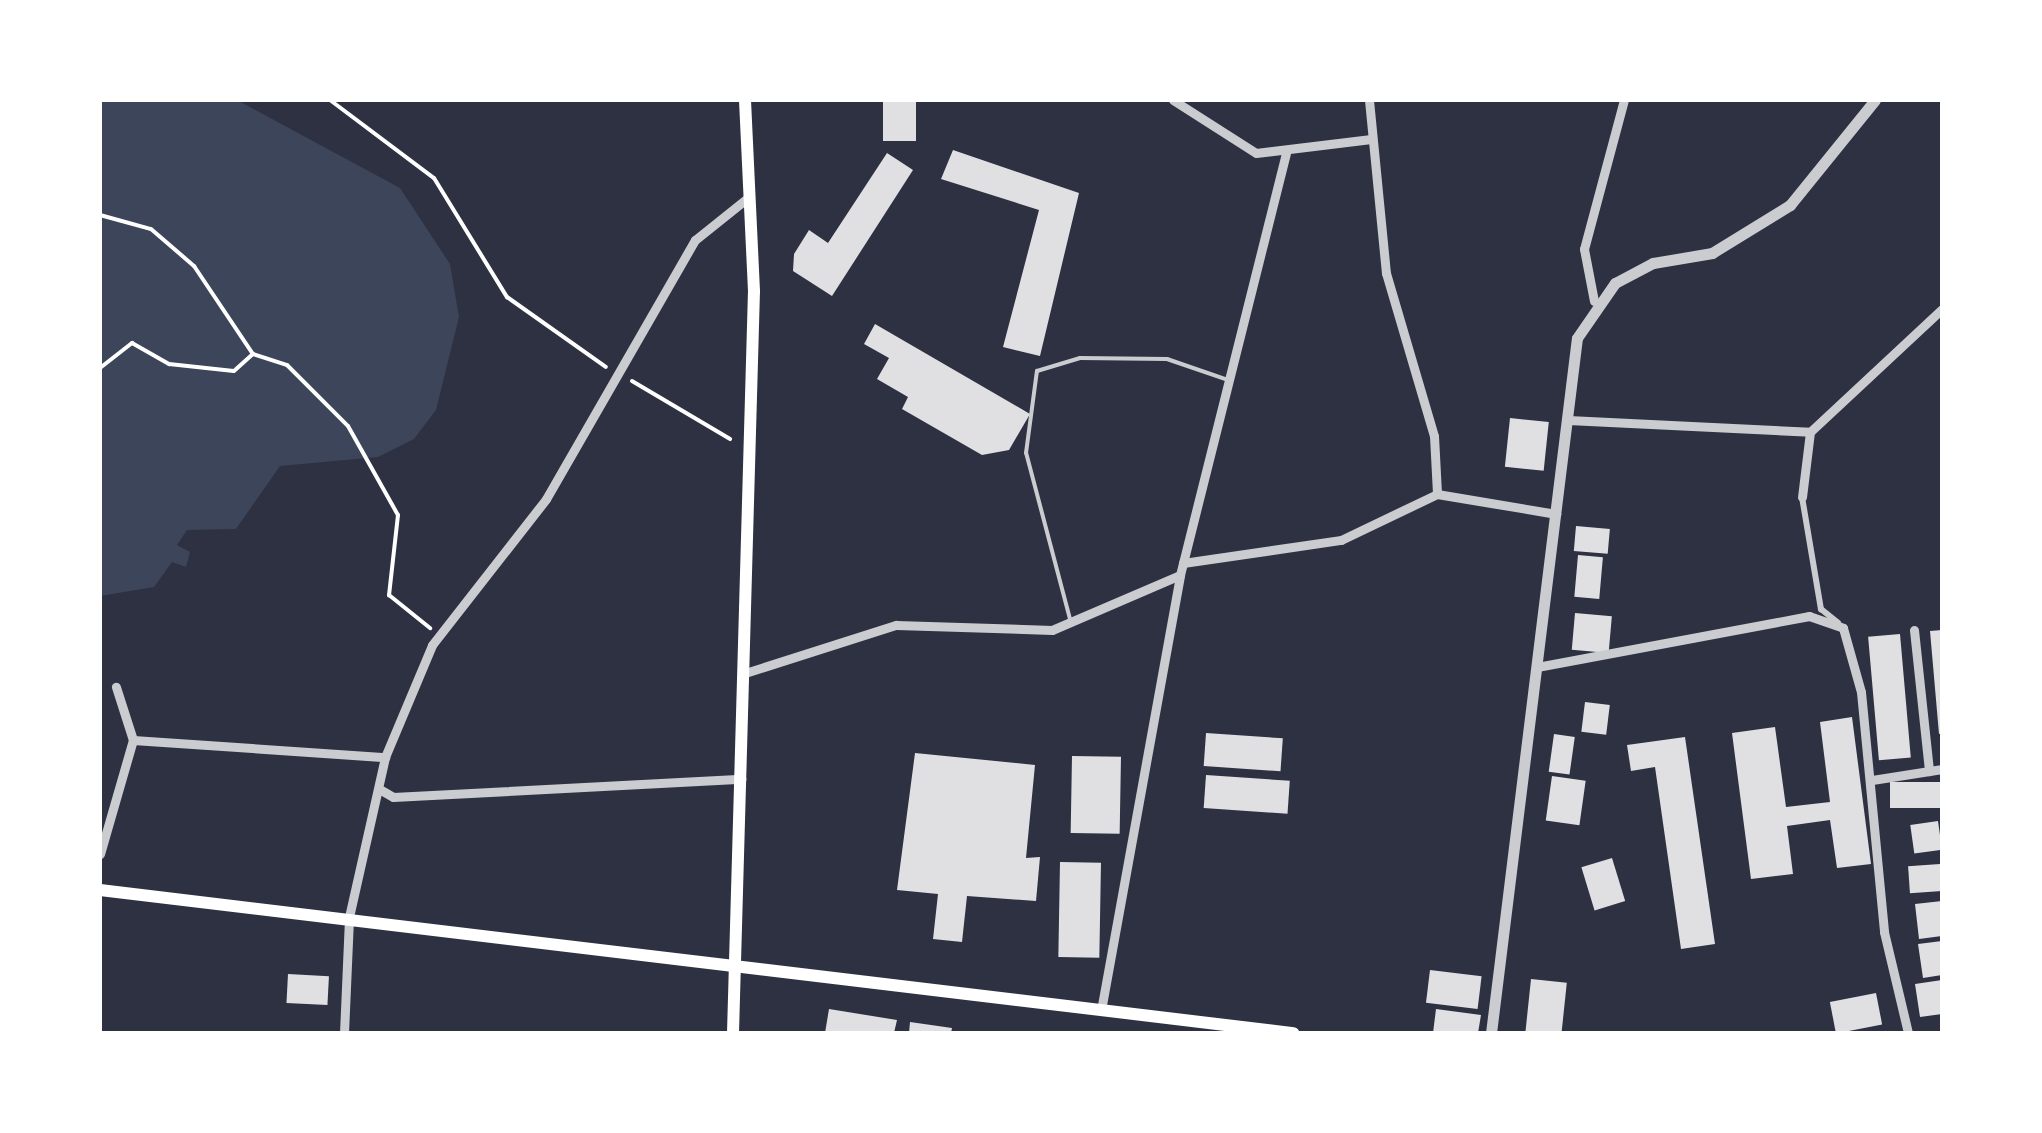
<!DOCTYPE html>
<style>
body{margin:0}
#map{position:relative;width:2042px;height:1133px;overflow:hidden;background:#2d3142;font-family:Inter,sans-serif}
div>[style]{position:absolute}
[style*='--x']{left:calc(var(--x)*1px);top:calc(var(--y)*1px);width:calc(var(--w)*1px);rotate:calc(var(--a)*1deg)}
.green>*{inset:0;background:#3c4559}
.building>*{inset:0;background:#e0e0e3;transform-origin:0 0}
.path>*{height:4px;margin:-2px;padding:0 2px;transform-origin:2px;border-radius:2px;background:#fff}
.service>*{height:4px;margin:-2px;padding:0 2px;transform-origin:2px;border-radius:2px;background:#caccd0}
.pedestrian>*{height:6px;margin:-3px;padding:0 3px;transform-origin:3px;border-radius:3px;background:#caccd0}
.minor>*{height:9px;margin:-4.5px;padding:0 4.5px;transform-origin:4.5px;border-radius:4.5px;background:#caccd0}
.tertiary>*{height:11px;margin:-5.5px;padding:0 5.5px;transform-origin:5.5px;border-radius:5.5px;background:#caccd0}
.secondary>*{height:12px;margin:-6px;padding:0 6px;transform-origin:6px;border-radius:6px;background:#fff}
span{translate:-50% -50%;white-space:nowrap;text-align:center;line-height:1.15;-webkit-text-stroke:9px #fff;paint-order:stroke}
.frame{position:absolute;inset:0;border:102px solid #fff;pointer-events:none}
</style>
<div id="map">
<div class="green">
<i style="clip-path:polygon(100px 100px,237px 100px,400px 188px,450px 264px,459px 317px,436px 410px,414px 439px,378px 457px,280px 466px,236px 529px,187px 530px,177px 545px,190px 552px,186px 567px,172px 562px,154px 587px,100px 596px)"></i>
</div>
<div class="building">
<i style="left:883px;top:100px;width:33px;height:41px"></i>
<i style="clip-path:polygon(953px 150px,1079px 193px,1040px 356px,1003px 347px,1039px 210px,941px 179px)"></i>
<i style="clip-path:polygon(887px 153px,913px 170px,832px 296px,793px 271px,794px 254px,809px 230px,828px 243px)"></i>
<i style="clip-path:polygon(875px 324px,1030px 414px,1009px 450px,982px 455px,902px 409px,908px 397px,877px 379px,889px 358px,864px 344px)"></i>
<i style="left:1510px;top:418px;width:39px;height:49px;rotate:6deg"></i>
<i style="left:1576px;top:526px;width:34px;height:25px;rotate:5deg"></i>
<i style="left:1578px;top:555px;width:25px;height:42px;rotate:5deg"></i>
<i style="left:1575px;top:613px;width:37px;height:37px;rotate:5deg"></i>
<i style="clip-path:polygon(1942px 630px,1942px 733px,1939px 734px,1930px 631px)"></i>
<i style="left:1900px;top:634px;width:124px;height:32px;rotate:85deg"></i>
<i style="left:1585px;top:702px;width:25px;height:30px;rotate:7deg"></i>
<i style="clip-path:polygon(1852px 717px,1871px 864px,1837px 868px,1830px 820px,1787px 826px,1793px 874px,1751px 879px,1732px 733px,1775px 727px,1786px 807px,1830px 802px,1820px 722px)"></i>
<i style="left:1206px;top:733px;width:77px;height:33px;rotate:4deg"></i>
<i style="left:1554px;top:734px;width:21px;height:38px;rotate:8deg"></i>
<i style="clip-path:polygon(1685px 737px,1715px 944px,1681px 949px,1655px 767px,1631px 771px,1627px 745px)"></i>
<i style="clip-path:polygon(915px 753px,1035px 765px,1026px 858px,1040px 857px,1036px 901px,967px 896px,962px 942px,933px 939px,938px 894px,897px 890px)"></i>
<i style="left:1072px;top:756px;width:49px;height:77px;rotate:1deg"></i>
<i style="left:1206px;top:775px;width:84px;height:33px;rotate:4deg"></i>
<i style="left:1552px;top:776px;width:34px;height:45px;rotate:8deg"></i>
<i style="left:1942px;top:782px;width:26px;height:52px;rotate:90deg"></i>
<i style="left:1938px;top:821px;width:29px;height:28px;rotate:82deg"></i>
<i style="left:1612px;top:858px;width:45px;height:32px;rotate:73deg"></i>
<i style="left:1060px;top:862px;width:41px;height:95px;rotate:1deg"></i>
<i style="left:1940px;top:864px;width:27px;height:32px;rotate:86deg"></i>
<i style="clip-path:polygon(1942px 901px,1942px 936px,1919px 939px,1915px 904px)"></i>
<i style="clip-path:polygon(1942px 941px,1942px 975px,1923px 978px,1918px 944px)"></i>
<i style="left:1430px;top:970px;width:52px;height:33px;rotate:7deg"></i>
<i style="left:288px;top:974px;width:41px;height:29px;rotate:3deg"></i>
<i style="left:1531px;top:979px;width:36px;height:54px;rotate:6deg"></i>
<i style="clip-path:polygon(1942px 980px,1942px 1014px,1920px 1017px,1915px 984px)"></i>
<i style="left:1876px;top:993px;width:32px;height:47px;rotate:79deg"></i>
<i style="clip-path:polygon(829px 1009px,897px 1020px,894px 1033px,825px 1033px)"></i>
<i style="clip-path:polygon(1436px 1009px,1481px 1015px,1478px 1033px,1433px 1033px)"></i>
<i style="clip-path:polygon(910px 1022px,952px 1028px,951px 1033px,909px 1033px)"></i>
</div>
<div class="path">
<i style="--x:330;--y:100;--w:130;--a:36.9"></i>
<i style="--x:434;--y:178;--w:140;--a:58.5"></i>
<i style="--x:507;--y:297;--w:121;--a:35.3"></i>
<i style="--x:100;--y:215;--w:53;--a:15.4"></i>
<i style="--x:151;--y:229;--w:57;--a:40.7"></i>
<i style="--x:194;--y:266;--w:106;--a:56.2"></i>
<i style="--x:253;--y:354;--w:36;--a:18"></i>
<i style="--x:287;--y:365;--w:86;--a:45"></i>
<i style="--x:348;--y:426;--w:102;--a:60.7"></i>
<i style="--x:398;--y:515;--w:81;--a:96.4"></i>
<i style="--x:389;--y:595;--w:53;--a:38.8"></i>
<i style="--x:100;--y:368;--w:41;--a:-38"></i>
<i style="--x:132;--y:343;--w:43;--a:29.6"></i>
<i style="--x:169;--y:364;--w:65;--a:6.1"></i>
<i style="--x:234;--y:371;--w:25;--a:-42"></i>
<i style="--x:632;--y:381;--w:114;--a:30.6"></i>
</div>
<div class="service">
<i style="--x:1070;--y:619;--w:172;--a:-104.8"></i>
<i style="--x:1026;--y:453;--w:83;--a:-82.4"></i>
<i style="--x:1037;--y:371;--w:45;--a:-16.8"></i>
<i style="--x:1080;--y:358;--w:87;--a:0.7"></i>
<i style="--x:1167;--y:359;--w:65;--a:19"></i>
</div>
<div class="pedestrian">
<i style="--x:1802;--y:497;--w:114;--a:80.4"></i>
<i style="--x:1821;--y:609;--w:22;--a:39"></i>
</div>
<div class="minor">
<i style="--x:1173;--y:100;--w:98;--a:32.6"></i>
<i style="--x:1256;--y:153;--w:116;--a:-6.9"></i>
<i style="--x:1369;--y:100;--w:174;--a:84.4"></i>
<i style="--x:1386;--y:273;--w:170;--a:73.6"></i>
<i style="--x:1434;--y:436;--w:58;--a:87"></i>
<i style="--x:1594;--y:301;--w:53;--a:-100.9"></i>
<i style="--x:1584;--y:249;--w:154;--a:-75"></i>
<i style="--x:1568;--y:420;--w:242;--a:2.8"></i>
<i style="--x:1437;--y:494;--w:121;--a:9.5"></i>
<i style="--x:1802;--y:497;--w:65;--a:-83"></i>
<i style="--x:1810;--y:432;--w:180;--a:-43"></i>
<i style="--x:1183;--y:563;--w:160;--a:-8.3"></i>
<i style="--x:1341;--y:540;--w:106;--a:-25.6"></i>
<i style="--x:1914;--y:630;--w:142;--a:83.9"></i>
<i style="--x:1537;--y:667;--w:277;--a:-10.6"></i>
<i style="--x:1809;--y:616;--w:36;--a:19"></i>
<i style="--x:1843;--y:628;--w:66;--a:74.3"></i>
<i style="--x:1861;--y:692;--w:241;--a:84.5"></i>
<i style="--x:1884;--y:932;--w:104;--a:76.6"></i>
<i style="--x:742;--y:674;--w:162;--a:-17.7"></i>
<i style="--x:896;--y:625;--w:156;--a:1.8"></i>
<i style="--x:1052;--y:630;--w:139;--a:-23.3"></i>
<i style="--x:133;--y:740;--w:253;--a:3.9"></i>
<i style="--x:1872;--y:780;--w:71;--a:-8.9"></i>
<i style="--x:381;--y:790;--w:14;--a:30"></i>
<i style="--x:393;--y:797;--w:349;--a:-3"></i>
<i style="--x:100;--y:854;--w:119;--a:-73.9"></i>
<i style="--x:133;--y:740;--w:56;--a:-107.8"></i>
<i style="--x:1102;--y:1005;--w:437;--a:-79.7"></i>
<i style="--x:1180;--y:575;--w:435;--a:-75.9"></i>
<i style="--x:344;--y:1033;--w:116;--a:-87.5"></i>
<i style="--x:349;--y:917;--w:164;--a:-77.3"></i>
<i style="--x:385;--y:757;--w:121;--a:-67.2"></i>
<i style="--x:432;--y:645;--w:185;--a:-52"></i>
<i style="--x:546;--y:499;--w:299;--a:-60.1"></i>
<i style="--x:695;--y:240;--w:70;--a:-38.7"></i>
</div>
<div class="tertiary">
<i style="--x:1491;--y:1033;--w:700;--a:-82.95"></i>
<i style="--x:1577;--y:338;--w:67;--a:-55.4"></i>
<i style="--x:1615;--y:283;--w:43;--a:-27.8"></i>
<i style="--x:1653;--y:263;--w:60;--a:-9.6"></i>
<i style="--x:1712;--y:253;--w:92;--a:-31.6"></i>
<i style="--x:1790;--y:205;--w:135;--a:-51"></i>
</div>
<div class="secondary">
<i style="--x:100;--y:890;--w:1202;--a:6.84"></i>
<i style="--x:733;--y:1033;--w:742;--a:-88.38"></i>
<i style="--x:754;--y:291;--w:191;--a:-92.7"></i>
</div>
<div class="frame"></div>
</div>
